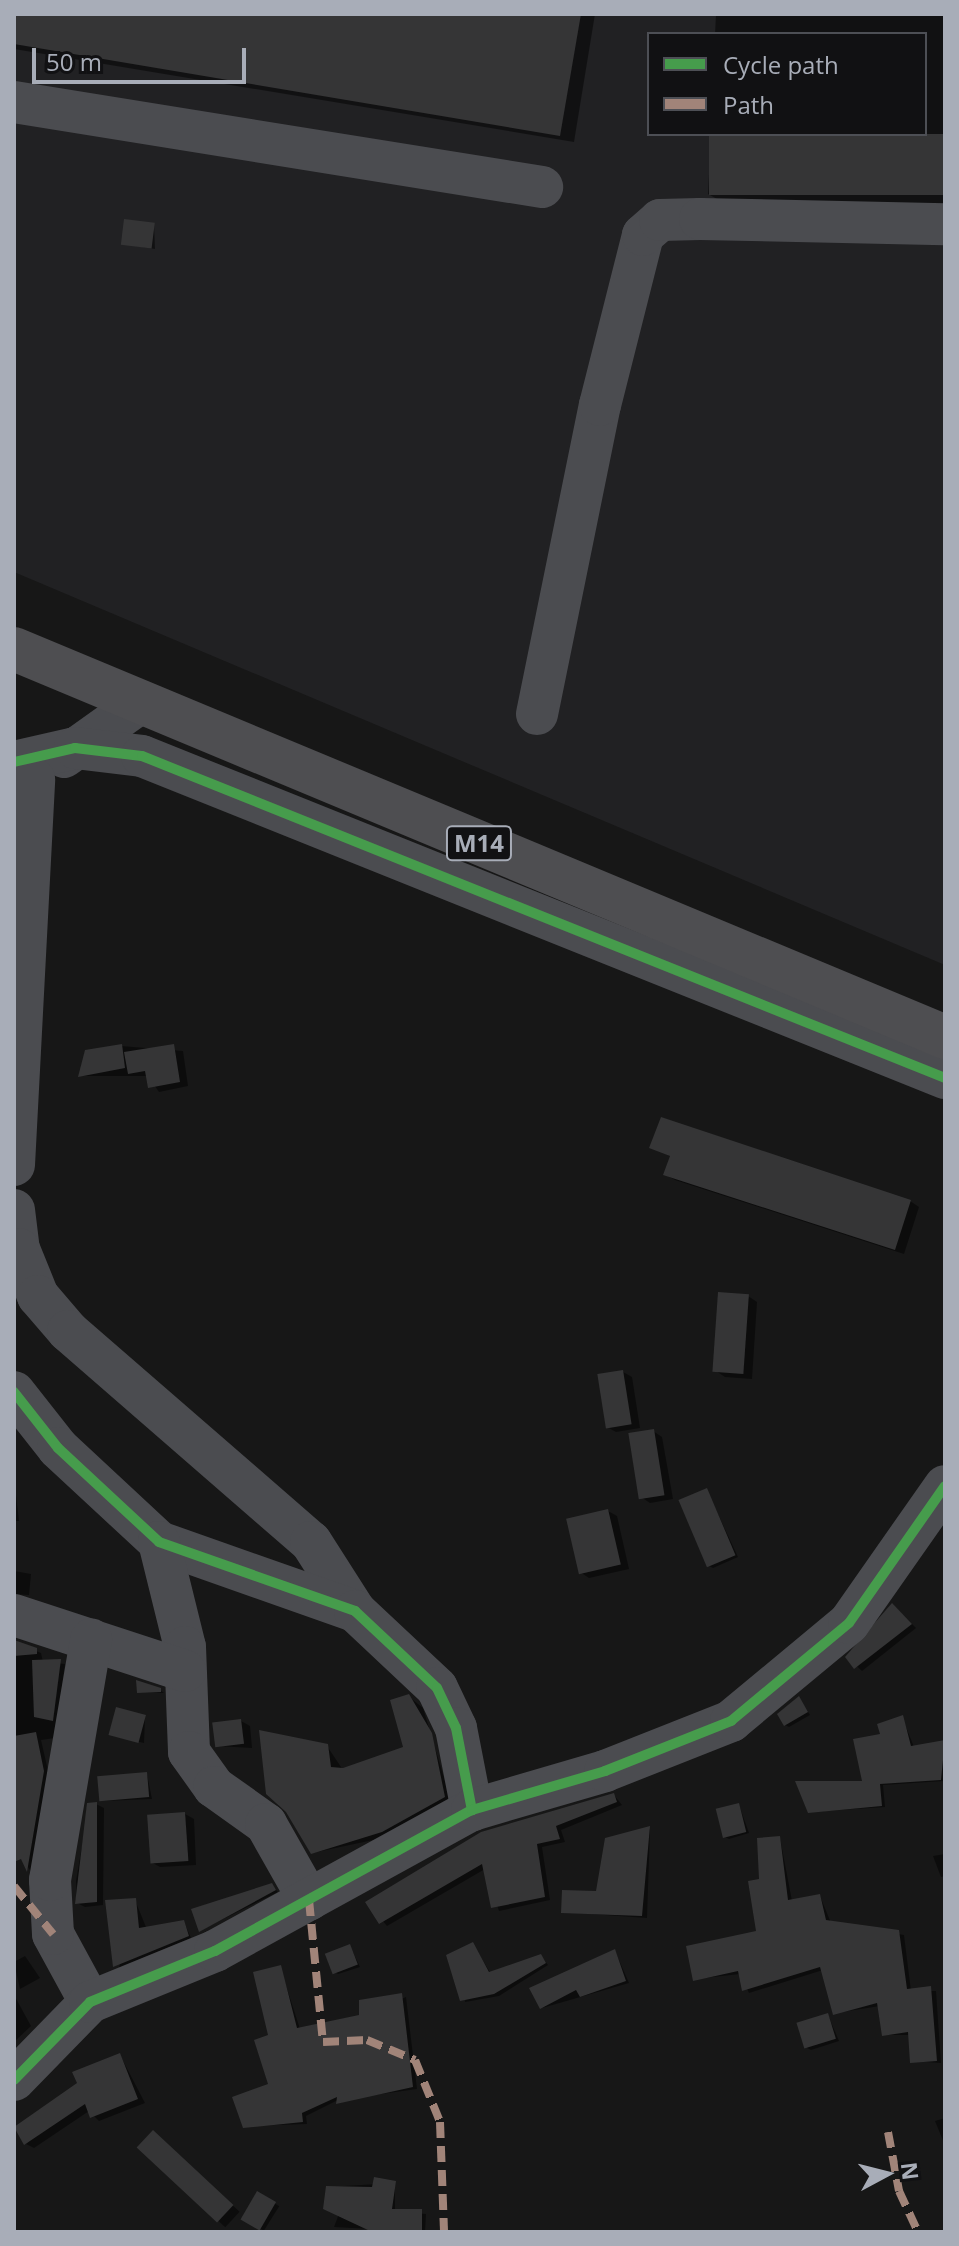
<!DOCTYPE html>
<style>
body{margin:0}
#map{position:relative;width:959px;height:2246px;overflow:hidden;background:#171717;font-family:"Open Sans",sans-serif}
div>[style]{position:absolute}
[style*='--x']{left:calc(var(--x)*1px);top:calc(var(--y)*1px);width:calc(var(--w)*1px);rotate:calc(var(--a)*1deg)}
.built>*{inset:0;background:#212123}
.shadow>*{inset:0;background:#0007;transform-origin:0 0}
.building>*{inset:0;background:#353536;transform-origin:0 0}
.minor>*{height:42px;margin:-21px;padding:0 21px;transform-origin:21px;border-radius:21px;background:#4b4c50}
.highway>*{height:44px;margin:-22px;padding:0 22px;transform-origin:22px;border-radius:22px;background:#4e4e51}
.quiet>*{height:8px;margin-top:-4px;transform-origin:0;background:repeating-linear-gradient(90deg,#a18479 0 16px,transparent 0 24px)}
.cycleway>*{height:10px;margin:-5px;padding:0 5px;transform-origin:5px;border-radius:5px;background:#469c4c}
span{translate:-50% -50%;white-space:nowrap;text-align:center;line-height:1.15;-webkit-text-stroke:6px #111113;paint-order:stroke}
.shield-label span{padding:2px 6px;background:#111113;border:2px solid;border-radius:6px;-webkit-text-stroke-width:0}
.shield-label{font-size:24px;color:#a8adb8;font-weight:700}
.frame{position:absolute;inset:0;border:16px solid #a8adb8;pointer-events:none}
.legend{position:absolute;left:647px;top:32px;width:280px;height:104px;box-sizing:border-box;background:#111113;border:2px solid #4d4f55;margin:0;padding:10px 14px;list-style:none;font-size:24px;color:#a8adb8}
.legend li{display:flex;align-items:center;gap:16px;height:40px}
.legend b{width:40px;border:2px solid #4d4f55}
.north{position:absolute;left:847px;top:2134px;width:80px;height:80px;-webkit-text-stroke:6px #111113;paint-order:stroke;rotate:83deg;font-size:22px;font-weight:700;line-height:32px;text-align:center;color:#a8adb8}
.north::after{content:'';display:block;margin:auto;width:28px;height:36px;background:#a8adb8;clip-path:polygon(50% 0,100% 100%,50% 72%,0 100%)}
.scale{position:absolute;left:32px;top:48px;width:214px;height:36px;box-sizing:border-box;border:4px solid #a8adb8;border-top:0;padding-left:10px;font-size:24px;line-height:28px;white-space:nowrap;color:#a8adb8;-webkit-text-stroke:6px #111113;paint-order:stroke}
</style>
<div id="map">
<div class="built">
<i style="clip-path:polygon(evenodd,14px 14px,945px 14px,945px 965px,14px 572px,14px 14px,649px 34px,925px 34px,925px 134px,649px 134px,649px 34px)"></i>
</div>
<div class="shadow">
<i style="clip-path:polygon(14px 14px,595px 14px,574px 142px,14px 49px)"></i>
<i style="clip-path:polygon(716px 14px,945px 14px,945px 209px,726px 204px,708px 194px,711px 134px,925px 134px,925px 34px,715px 34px)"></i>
<i style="clip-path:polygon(154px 224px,155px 249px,123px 244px)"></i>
<i style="clip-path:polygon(121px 1046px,183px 1051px,188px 1086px,159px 1092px,148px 1076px,80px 1076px)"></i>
<i style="clip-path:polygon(652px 1147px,910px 1201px,919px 1207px,904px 1254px,675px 1180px,666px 1175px,672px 1157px)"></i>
<i style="clip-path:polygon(748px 1296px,757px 1302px,752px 1379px,725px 1377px,716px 1371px)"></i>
<i style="clip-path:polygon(623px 1372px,632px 1377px,640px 1428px,616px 1432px,607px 1427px)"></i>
<i style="clip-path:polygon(653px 1431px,662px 1437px,673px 1499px,650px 1503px,641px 1497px)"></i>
<i style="clip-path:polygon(707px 1491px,738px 1557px,713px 1568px,709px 1566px)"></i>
<i style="clip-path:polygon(14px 1494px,16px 1495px,19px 1521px,14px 1521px)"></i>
<i style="clip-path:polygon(608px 1511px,617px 1516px,629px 1569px,589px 1578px,580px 1572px)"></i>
<i style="clip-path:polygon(14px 1571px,31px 1574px,29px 1595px,14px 1594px)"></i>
<i style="clip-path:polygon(893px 1605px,916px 1628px,862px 1671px,848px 1658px)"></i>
<i style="clip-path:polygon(14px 1642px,41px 1653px,43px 1662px,65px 1664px,55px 1738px,41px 1740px,49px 1775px,32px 1873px,14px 1847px)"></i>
<i style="clip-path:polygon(160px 1690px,164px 1693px,139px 1692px)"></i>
<i style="clip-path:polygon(408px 1696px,423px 1708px,451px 1801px,378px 1839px,312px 1853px,327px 1746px,343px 1770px,406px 1748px)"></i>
<i style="clip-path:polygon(799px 1698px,810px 1715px,789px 1727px,785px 1725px)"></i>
<i style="clip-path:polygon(145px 1717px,144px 1743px,114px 1736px)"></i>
<i style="clip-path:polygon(902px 1717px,914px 1747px,945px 1742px,944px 1781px,883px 1785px,885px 1807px,810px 1812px,864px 1783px,883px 1736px)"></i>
<i style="clip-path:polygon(241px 1721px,250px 1726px,252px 1748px,217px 1746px)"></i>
<i style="clip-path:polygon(147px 1774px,152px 1799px,102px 1801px)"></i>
<i style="clip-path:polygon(614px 1795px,622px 1805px,561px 1830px,565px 1842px,542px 1847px,550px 1900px,499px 1911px,485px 1869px,387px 1926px,368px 1903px)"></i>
<i style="clip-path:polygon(96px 1804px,104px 1808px,103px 1905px,85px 1907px,77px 1903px,76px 1881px,89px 1805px)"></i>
<i style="clip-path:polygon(739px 1805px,749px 1833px,729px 1839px,725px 1837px)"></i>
<i style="clip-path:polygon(185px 1814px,194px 1819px,196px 1865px,160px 1867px,151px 1862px)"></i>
<i style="clip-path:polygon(650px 1829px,647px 1918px,563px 1912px,597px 1893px,607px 1840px)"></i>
<i style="clip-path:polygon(780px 1838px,792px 1901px,820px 1896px,831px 1923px,904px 1935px,911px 1991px,936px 1991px,941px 2063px,912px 2061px,910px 2035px,884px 2035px,880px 2006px,835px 2013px,823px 1970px,749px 1993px,740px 1974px,695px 1979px,758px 1932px,761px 1880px)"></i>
<i style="clip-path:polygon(945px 1854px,945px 1876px,941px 1877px,933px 1856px)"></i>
<i style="clip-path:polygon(271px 1885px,278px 1892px,201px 1930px)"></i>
<i style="clip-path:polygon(135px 1900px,148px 1932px,184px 1922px,191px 1938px,119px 1968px)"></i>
<i style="clip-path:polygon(473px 1944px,491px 1974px,541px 1956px,548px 1965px,499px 1996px,465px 2002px)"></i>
<i style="clip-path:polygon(350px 1946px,360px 1967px,338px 1974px,334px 1972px)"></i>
<i style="clip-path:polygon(615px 1951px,629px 1983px,542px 2008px)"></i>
<i style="clip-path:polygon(25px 1956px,40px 1978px,20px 1989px,14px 1962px)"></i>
<i style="clip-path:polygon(280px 1967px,300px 2029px,361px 2017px,406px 1997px,417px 2089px,338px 2100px,306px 2116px,307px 2124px,245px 2126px,271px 2085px)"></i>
<i style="clip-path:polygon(14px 1995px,31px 2026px,14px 2042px)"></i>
<i style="clip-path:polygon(828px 2015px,839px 2041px,811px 2050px,807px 2048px)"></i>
<i style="clip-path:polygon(120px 2055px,145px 2103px,99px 2121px,89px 2111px,34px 2148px,26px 2144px)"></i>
<i style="clip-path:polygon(945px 2118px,945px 2143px,944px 2143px,935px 2121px)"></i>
<i style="left:154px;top:2132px;width:117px;height:21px;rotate:43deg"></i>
<i style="clip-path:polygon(395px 2183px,395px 2211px,426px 2214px,425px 2232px,334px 2227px,340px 2211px,327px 2187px)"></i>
<i style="left:258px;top:2193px;width:25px;height:29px;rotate:32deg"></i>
</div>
<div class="building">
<i style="clip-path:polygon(14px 14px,581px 14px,560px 136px,14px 44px)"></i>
<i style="left:709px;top:134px;width:236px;height:61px"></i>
<i style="left:124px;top:219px;width:31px;height:26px;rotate:7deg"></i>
<i style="clip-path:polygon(122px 1044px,125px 1068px,78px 1077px,85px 1050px)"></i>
<i style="clip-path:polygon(174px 1044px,180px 1082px,148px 1088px,145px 1071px,128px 1074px,124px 1052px)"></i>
<i style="clip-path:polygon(661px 1117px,911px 1200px,895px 1250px,663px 1175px,670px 1156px,649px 1148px)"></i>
<i style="left:718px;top:1292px;width:31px;height:80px;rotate:4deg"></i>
<i style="left:623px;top:1370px;width:55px;height:26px;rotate:81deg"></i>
<i style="left:654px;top:1429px;width:67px;height:26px;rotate:81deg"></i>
<i style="left:707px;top:1488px;width:73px;height:31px;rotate:67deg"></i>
<i style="left:608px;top:1509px;width:57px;height:43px;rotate:77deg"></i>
<i style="clip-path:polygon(892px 1603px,912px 1624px,854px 1669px,845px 1657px)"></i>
<i style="clip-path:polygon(14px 1640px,37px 1648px,37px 1654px,14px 1656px)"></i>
<i style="clip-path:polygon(61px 1659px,53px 1721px,34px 1717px,32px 1660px)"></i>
<i style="clip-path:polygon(136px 1680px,161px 1688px,161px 1692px,137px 1693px)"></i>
<i style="clip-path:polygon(409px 1694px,432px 1733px,445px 1797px,382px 1832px,311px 1854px,286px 1812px,266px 1794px,259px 1730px,328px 1744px,331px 1767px,343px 1768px,403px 1747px,390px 1700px)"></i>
<i style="clip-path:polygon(799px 1696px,808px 1712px,784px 1726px,777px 1714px)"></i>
<i style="left:116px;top:1707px;width:31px;height:29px;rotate:15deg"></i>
<i style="clip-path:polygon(903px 1715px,911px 1746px,945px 1740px,941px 1780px,880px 1784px,882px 1806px,808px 1813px,795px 1781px,862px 1781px,853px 1739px,880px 1734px,877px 1724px)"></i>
<i style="left:241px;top:1719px;width:25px;height:29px;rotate:83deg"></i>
<i style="clip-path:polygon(36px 1732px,44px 1771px,27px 1872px,21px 1859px,14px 1862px,14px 1736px)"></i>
<i style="left:147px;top:1772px;width:25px;height:50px;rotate:85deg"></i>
<i style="clip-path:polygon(614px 1793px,617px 1802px,556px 1826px,560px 1839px,537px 1844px,545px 1897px,491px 1908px,482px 1864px,379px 1924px,365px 1902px,481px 1832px)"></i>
<i style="clip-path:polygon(97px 1802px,97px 1902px,75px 1904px,87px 1803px)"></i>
<i style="left:739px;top:1803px;width:30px;height:24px;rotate:76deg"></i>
<i style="left:185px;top:1812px;width:49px;height:38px;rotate:86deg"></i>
<i style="clip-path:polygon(650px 1826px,642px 1916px,561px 1913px,562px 1890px,596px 1891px,605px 1838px)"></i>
<i style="clip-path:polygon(780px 1836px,788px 1900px,820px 1894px,826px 1920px,899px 1930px,907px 1989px,931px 1986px,937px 2061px,910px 2063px,908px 2032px,882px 2036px,877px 2003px,833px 2015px,820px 1967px,742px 1991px,738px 1971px,693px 1981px,686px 1946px,756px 1931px,748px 1881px,759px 1879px,757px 1838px)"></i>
<i style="clip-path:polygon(272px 1883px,276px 1890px,199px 1932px,191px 1909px)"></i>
<i style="clip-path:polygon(136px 1898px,139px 1928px,184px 1920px,189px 1936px,113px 1967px,105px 1900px)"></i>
<i style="clip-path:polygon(473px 1942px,489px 1972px,541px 1954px,546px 1963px,494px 1994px,460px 2001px,446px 1955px)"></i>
<i style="left:350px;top:1944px;width:22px;height:27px;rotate:69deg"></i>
<i style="clip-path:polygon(615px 1949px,626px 1981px,580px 1997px,576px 1990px,540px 2009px,529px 1988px)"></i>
<i style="clip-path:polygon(281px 1965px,297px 2028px,359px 2015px,359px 2000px,402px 1993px,413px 2087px,336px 2104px,337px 2097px,302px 2113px,303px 2122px,243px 2128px,232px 2097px,268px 2084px,254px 2040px,268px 2035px,253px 1972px)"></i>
<i style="left:828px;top:2013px;width:27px;height:33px;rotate:73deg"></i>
<i style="clip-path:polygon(120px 2053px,138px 2099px,90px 2118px,85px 2104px,24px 2145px,14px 2127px,77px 2083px,72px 2072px)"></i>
<i style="left:153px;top:2130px;width:110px;height:24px;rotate:43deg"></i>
<i style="clip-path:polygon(374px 2177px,396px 2181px,392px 2209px,422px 2209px,422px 2232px,370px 2231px,323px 2209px,326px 2186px,372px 2187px)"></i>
<i style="left:257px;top:2191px;width:22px;height:33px;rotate:30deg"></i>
</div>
<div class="minor">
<i style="--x:14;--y:102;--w:535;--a:9.15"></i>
<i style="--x:537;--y:714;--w:315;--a:-78.5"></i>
<i style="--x:600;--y:405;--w:175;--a:-75.8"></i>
<i style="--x:643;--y:235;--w:23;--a:-41"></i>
<i style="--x:660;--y:220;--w:40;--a:-1.4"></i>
<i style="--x:700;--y:219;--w:245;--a:1.2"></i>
<i style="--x:64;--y:757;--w:95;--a:-35.5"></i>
<i style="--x:14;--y:762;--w:63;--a:-12.9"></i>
<i style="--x:75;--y:748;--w:67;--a:6.8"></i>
<i style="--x:142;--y:756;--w:865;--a:21.85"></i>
<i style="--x:14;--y:1165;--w:386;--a:-87"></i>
<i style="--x:14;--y:1210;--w:39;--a:83"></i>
<i style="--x:19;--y:1249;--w:51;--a:68"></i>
<i style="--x:38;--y:1296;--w:46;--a:49.4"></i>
<i style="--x:68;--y:1331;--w:322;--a:41"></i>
<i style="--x:311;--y:1542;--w:82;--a:57.5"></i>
<i style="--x:14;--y:1392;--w:71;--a:51.8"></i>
<i style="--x:58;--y:1448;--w:138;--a:42.9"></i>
<i style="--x:159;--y:1542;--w:208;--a:19.4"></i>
<i style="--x:355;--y:1611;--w:112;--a:43.2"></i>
<i style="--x:437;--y:1688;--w:44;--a:64.6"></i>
<i style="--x:456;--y:1728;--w:84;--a:79"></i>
<i style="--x:159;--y:1542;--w:108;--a:76.1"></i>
<i style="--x:185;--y:1647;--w:105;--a:87.8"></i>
<i style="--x:189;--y:1752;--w:43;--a:54.5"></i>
<i style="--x:214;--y:1787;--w:64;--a:35.4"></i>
<i style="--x:266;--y:1824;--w:87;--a:60.5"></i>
<i style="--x:14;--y:1615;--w:180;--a:18.1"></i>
<i style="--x:90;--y:2002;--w:77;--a:-118.6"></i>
<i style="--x:53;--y:1934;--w:54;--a:-93.2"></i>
<i style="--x:50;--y:1880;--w:244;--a:-80.3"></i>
<i style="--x:14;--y:2080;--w:109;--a:-45.7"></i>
<i style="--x:90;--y:2002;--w:135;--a:-22.2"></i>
<i style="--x:215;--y:1951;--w:293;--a:-28.8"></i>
<i style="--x:472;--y:1810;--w:139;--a:-16.3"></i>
<i style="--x:605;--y:1771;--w:136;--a:-21.6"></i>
<i style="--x:731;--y:1721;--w:153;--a:-39.7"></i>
<i style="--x:849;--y:1623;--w:167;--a:-55"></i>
</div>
<div class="highway">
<i style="--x:14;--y:649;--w:1009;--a:22.62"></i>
</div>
<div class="quiet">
<i style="--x:14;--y:1886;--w:62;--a:50.9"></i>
<i style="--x:309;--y:1900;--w:143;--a:84.4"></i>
<i style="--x:323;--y:2042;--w:44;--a:-2.6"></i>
<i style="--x:367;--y:2040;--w:52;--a:22.6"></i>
<i style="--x:415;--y:2060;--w:67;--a:68"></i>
<i style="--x:440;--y:2122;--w:110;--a:87.9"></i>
<i style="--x:888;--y:2132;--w:60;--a:79.4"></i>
<i style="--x:899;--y:2191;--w:45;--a:65.1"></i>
</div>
<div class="cycleway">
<i style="--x:14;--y:762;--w:63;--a:-12.9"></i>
<i style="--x:75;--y:748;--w:67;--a:6.8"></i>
<i style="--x:142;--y:756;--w:865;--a:21.85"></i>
<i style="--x:14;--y:1392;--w:71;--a:51.8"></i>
<i style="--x:58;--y:1448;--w:138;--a:42.9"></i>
<i style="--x:159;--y:1542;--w:208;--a:19.4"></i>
<i style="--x:355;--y:1611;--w:112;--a:43.2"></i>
<i style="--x:437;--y:1688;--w:44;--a:64.6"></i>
<i style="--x:456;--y:1728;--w:84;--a:79"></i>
<i style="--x:14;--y:2080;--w:109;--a:-45.7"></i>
<i style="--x:90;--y:2002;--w:135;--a:-22.2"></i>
<i style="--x:215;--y:1951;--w:293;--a:-28.8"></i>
<i style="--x:472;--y:1810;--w:139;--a:-16.3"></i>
<i style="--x:605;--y:1771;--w:136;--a:-21.6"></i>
<i style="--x:731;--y:1721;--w:153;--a:-39.7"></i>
<i style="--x:849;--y:1623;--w:167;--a:-55"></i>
</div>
<div class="shield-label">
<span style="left:479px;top:843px">M14</span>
</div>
<div class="frame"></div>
<ul class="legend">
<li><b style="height:10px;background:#469c4c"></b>Cycle path</li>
<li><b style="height:10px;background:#a18479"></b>Path</li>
</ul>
<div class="north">N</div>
<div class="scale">50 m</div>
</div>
